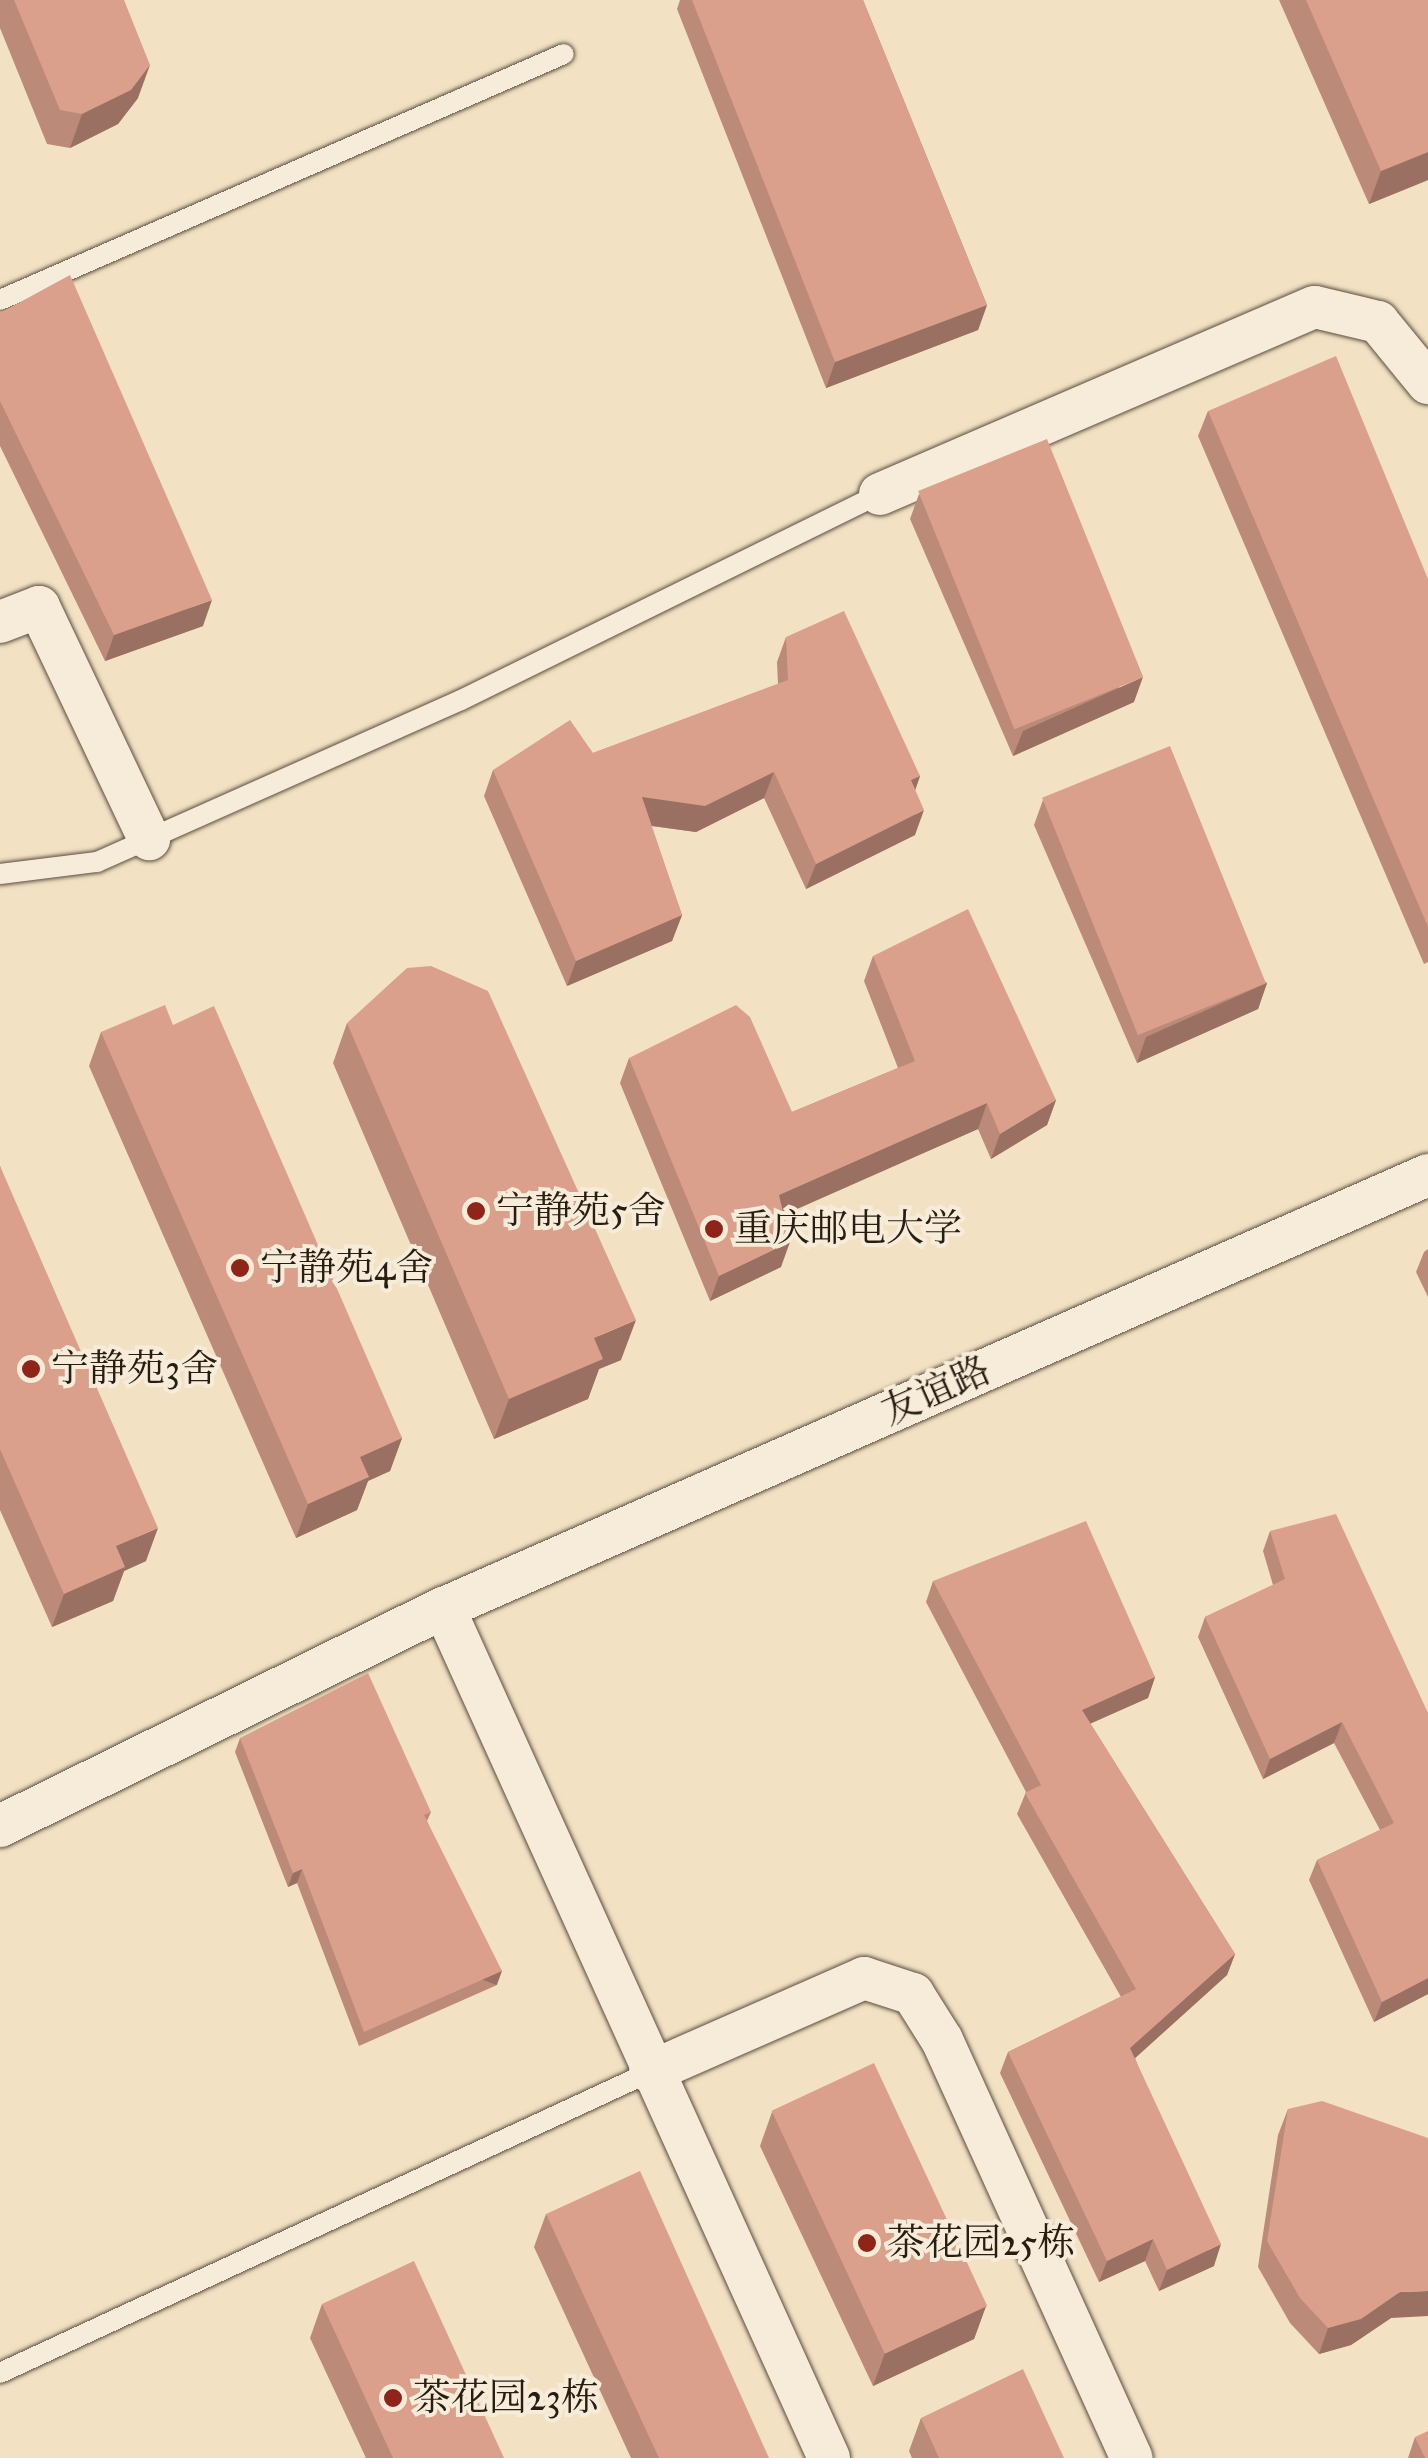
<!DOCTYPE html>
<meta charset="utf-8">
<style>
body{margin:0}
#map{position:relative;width:1428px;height:2458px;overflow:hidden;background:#f3e1c4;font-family:"IM FELL Great Primer","Noto Serif SC",serif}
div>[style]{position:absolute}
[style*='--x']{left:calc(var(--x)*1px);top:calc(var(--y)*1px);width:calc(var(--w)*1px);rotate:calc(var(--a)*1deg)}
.roads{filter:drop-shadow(0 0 2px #5a4e3e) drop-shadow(0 0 2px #5a4e3e)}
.lane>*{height:20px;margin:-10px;padding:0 10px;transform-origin:10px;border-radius:10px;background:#f7ecd9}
.street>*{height:42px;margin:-21px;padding:0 21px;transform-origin:21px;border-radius:21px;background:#f7ecd9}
.wall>*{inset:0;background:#bc8a78}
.shaded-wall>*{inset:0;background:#997061;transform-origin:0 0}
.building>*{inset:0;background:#dba08b;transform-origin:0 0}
.dots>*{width:28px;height:28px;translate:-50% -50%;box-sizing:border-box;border:5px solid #f7ecd9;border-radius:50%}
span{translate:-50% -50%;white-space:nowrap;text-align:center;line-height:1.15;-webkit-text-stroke:8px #f7ecd9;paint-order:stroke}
.poi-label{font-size:38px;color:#271d11}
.left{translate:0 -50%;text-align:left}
.street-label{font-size:38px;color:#271d11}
</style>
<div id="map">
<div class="roads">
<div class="lane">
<i style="--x:0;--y:300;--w:615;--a:-23.57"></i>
<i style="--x:0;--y:874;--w:98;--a:-7.1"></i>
<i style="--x:97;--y:862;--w:398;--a:-24"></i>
<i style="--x:461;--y:700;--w:467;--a:-26.2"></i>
<i style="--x:0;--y:2373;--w:716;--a:-24.85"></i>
</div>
<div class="street">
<i style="--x:880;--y:494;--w:473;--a:-23.3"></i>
<i style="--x:1315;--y:307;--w:65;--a:13.4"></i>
<i style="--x:1378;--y:322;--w:79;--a:50.7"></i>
<i style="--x:0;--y:622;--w:42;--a:-21"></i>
<i style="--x:39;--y:607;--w:257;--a:64.6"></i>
<i style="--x:444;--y:1608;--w:1075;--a:-23.75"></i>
<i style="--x:0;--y:1826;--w:495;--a:-26.2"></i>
<i style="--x:444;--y:1608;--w:933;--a:65.63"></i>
<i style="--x:650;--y:2072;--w:234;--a:-23.7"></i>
<i style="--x:864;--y:1978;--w:52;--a:18.1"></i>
<i style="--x:913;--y:1994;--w:54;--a:57.8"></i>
<i style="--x:942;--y:2040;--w:459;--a:65.6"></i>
</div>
</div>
<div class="wall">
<i style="clip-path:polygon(0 0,124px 0,138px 98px,118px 124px,70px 148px,47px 144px,0 28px)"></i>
<i style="clip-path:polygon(680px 0,863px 0,987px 305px,978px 330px,826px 388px,677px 9px)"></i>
<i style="clip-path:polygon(1279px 0,1428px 0,1428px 180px,1369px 204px)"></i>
<i style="clip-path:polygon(0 313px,203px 626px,105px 661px,0 446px)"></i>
<i style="clip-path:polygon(1208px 411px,1428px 579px,1428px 962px,1424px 964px,1198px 436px)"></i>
<i style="clip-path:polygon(919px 494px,1134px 702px,1013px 756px,910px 519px)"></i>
<i style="clip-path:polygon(786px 637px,920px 776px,915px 790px,915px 835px,806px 889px,764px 798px,696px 832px,651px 826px,682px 915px,672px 941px,567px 986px,484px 796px,493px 770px,593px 753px,778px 684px,777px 662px)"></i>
<i style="clip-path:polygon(1043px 800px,1267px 983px,1258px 1009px,1137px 1063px,1034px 825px)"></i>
<i style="clip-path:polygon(873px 956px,1056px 1100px,1047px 1125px,991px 1159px,978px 1129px,784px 1214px,781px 1267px,710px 1301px,620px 1083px,629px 1058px,792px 1112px,898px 1068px,864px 981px)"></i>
<i style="clip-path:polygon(347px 1023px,621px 1360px,599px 1369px,588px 1399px,494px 1439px,333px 1063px)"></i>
<i style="clip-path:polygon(173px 1025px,402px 1438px,390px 1471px,368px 1481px,357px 1510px,296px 1538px,89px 1066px,101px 1032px)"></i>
<i style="clip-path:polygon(0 1166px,146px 1561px,124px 1571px,113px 1601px,52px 1627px,0 1510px)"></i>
<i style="clip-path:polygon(1428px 1249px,1428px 1297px,1416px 1272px,1424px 1252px)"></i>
<i style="clip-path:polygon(1270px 1531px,1428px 1713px,1428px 1994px,1374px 2022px,1309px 1880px,1317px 1860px,1380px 1830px,1334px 1743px,1263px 1779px,1198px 1637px,1205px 1617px,1273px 1585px,1263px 1551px)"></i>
<i style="clip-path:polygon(933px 1581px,1155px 1677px,1148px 1698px,1090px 1723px,1235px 1954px,1227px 1975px,1135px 2058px,1214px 2266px,1159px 2291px,1145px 2261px,1099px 2282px,1000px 2073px,1008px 2052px,1121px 1997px,1017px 1814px,1026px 1792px,926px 1602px)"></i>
<i style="clip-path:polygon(240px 1738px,431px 1812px,427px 1821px,497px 1985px,359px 2046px,297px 1883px,288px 1887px,235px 1752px)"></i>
<i style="clip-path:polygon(1288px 2109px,1391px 2318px,1351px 2345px,1319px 2354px,1290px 2323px,1258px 2267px,1278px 2135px)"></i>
<i style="clip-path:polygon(772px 2112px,986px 2306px,974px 2339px,873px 2386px,760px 2146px)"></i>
<i style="clip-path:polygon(546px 2214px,769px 2458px,631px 2458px,534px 2247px)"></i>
<i style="clip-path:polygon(322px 2304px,504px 2458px,366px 2458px,310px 2338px)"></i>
<i style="clip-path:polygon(921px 2418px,1064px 2458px,912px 2458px,909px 2451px)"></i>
<i style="clip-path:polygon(1415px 2437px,1428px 2458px,1408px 2458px)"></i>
</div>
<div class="shaded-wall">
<i style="clip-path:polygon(150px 65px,138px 98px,118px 124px,70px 148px,82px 114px)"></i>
<i style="clip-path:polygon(1428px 152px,1428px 180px,1369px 204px,1381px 171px)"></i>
<i style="clip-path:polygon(987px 305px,978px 330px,826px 388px,835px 362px)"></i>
<i style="clip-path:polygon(212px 600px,203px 626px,105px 661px,114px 635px)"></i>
<i style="clip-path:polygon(1143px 677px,1134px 702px,1013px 756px,1023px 731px)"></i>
<i style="clip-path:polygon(774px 772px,764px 798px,696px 832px,632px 823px,642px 797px)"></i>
<i style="clip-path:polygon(920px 776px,911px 802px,911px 780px)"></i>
<i style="clip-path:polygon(924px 810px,915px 835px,806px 889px,816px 864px)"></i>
<i style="clip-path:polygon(682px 915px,672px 941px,567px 986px,576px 961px)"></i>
<i style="clip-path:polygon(1267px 983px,1258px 1009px,1137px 1063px,1146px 1037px)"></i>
<i style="clip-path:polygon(1056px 1100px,1047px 1125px,991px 1159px,1000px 1134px)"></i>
<i style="clip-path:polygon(987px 1103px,978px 1129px,770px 1221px,779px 1195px)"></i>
<i style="clip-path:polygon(790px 1242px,781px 1267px,710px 1301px,719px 1276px)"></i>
<i style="clip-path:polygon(636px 1320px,621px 1360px,599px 1369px,588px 1399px,494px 1439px,509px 1399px,594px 1338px)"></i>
<i style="clip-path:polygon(402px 1438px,390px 1471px,368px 1481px,357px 1510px,296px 1538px,308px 1504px,360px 1457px)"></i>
<i style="clip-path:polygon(158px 1528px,146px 1561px,124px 1571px,113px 1601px,52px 1627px,64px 1594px,116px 1546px)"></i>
<i style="clip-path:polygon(1155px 1677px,1148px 1698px,1074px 1731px,1082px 1710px)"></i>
<i style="clip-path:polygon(1342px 1722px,1334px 1743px,1263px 1779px,1270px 1759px)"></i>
<i style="clip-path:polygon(302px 1869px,297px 1883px,288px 1887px,293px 1873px)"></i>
<i style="clip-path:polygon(1235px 1954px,1227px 1975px,1123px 2069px,1130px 2048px)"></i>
<i style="left:502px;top:1971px;width:15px;height:151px;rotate:110deg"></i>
<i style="clip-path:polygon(1428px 1978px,1428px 1994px,1374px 2022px,1382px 2002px)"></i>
<i style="clip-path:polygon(1153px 2239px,1145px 2261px,1099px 2282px,1107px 2261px)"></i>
<i style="clip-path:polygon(1221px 2244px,1214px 2266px,1159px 2291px,1167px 2270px)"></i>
<i style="clip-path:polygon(1428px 2291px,1428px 2316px,1391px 2318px,1351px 2345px,1319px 2354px,1328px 2328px,1400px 2292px)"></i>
<i style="clip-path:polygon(986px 2306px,974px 2339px,873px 2386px,885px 2353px)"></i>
</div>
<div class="building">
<i style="clip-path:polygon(14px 0,124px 0,150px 65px,131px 90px,82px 114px,60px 110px)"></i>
<i style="clip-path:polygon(692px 0,863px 0,987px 305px,835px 362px)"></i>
<i style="clip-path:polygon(1306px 0,1428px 0,1428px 152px,1381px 171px)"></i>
<i style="clip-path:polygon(70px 275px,212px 600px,114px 635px,0 401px,0 313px)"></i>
<i style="clip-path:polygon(1336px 356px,1428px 579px,1428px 927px,1208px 411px)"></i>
<i style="left:1047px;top:439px;width:257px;height:139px;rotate:68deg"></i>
<i style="clip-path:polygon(844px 611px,920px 776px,911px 780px,924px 810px,816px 864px,774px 772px,705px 806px,642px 797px,682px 915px,576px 961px,493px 770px,570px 720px,593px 753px,788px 680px,786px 637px)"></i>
<i style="left:1170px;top:746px;width:256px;height:138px;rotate:68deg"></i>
<i style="clip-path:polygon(968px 909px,1056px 1100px,1000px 1134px,987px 1103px,779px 1195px,790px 1242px,719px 1276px,629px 1058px,736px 1005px,750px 1017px,792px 1112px,915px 1061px,873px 956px)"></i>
<i style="clip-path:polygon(431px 966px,488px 991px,636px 1320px,594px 1338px,603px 1359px,509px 1399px,347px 1023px,407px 968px)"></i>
<i style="clip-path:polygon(165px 1005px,173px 1025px,214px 1006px,402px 1438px,360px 1457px,369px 1477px,308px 1504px,101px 1032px)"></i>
<i style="clip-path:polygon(0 1166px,158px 1528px,116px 1546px,125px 1567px,64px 1594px,0 1449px)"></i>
<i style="clip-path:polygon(1336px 1514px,1428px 1713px,1428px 1978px,1382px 2002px,1317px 1860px,1394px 1823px,1342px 1722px,1270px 1759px,1205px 1617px,1285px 1579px,1270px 1531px)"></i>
<i style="clip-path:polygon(1086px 1521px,1155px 1677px,1082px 1710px,1235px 1954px,1130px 2048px,1221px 2244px,1167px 2270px,1153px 2239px,1107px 2261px,1008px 2052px,1136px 1989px,1025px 1793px,1041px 1785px,933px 1581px)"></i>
<i style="clip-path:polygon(368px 1673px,431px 1812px,424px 1815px,502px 1971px,364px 2032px,302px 1869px,293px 1873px,240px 1738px)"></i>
<i style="left:874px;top:2063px;width:268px;height:113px;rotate:65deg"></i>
<i style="clip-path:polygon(1322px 2101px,1428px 2138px,1428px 2291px,1400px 2292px,1361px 2319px,1328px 2328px,1300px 2298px,1267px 2241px,1288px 2109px)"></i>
<i style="clip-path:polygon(640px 2171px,769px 2458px,659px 2458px,546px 2214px)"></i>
<i style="clip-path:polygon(414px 2261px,504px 2458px,393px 2458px,322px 2304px)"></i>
<i style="clip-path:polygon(1023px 2369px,1064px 2458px,939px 2458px,921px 2418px)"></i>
<i style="clip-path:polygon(1428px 2431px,1428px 2458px,1425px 2458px,1415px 2437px)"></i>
</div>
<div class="dots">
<i style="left:476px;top:1211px;background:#8f2418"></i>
<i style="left:714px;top:1229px;background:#8f2418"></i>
<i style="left:240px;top:1268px;background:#8f2418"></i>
<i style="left:31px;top:1369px;background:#8f2418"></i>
<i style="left:867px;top:2243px;background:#8f2418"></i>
<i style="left:393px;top:2398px;background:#8f2418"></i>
</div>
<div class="poi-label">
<span class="left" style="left:496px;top:1211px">宁静苑5舍</span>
<span class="left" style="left:734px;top:1229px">重庆邮电大学</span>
<span class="left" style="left:260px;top:1268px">宁静苑4舍</span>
<span class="left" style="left:51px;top:1369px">宁静苑3舍</span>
<span class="left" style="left:887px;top:2243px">茶花园25栋</span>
<span class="left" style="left:413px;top:2398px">茶花园23栋</span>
</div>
<div class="street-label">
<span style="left:936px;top:1391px;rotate:-24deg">友谊路</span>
</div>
</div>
